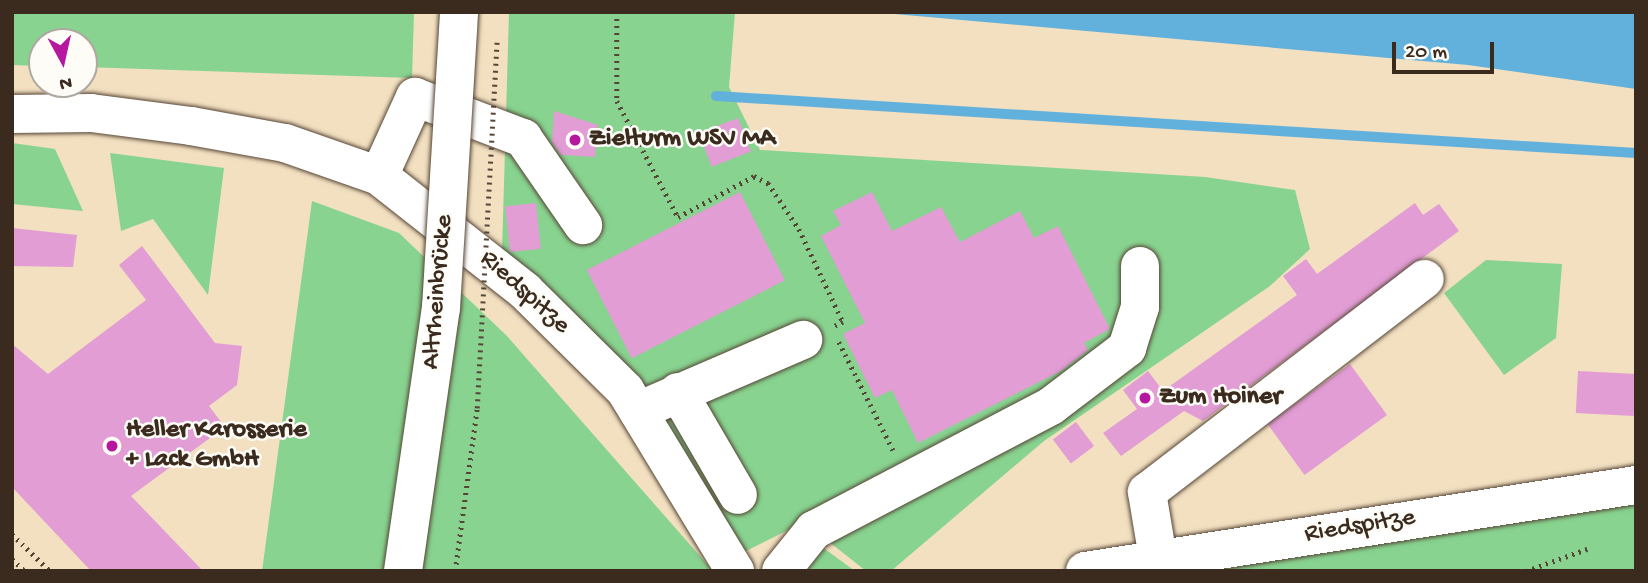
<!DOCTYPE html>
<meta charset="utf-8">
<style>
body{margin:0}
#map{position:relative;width:1648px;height:583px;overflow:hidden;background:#f2e0c1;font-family:"Gochi Hand",sans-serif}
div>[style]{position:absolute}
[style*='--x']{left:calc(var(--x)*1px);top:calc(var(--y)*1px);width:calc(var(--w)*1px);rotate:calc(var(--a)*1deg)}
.green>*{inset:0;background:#88d390}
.water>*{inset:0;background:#62b1dc}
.stream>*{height:10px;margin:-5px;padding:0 5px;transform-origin:5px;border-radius:5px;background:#62b1dc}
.building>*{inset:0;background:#e19dd4;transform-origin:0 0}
.path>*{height:4.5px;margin-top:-2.25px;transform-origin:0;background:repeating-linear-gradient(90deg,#564536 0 2px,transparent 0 7px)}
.roads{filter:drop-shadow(0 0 2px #564536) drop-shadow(0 0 2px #564536)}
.minor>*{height:38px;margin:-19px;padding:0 19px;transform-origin:19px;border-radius:19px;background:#fff}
.path-bridge>*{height:4.5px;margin-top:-2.25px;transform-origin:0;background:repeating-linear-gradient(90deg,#564536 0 2px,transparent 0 7px)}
.bridges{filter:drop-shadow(0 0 2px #564536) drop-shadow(0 0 2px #564536)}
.major-bridge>*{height:38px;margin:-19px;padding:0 19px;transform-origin:19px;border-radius:19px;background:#fff}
.dots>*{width:19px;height:19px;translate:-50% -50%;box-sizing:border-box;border:4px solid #fdfcf7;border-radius:50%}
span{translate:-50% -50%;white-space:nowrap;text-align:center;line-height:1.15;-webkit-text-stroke:5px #fdfcf7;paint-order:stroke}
.poi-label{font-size:26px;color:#3b2a1e;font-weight:700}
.left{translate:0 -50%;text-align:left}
.street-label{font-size:26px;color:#3b2a1e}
.frame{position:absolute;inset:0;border:14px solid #3b2a1e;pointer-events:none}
.north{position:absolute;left:28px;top:28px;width:70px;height:70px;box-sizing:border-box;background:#fdfcf7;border:2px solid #afa8a0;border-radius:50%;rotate:172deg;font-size:19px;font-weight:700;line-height:28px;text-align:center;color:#3b2a1e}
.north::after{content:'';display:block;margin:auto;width:24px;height:32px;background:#b5179e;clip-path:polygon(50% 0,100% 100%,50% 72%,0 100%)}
.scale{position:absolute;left:1392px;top:42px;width:102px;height:32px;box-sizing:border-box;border:4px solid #3b2a1e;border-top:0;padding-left:9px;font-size:21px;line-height:24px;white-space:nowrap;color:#3b2a1e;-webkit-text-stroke:5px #fdfcf7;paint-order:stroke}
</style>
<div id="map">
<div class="green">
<i style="clip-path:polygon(12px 12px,414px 12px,412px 78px,84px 67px,84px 42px,42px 42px,42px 66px,12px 65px)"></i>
<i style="clip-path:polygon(509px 12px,735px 12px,729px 87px,760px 150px,1205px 177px,1295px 190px,1310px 249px,1270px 286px,1044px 441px,891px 571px,866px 571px,804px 522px,742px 553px,502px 252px)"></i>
<i style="clip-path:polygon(12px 143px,55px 149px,83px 211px,12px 204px)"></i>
<i style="clip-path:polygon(110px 153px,224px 168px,208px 295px,153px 219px,121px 231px)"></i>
<i style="clip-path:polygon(312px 201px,399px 233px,507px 336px,713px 571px,262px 571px)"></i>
<i style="clip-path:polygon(1486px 260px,1562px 264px,1556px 338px,1504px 375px,1444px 293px)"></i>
<i style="clip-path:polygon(1636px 495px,1636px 571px,1162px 571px)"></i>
<i style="clip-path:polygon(818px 544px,855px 571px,805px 571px)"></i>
</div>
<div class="water">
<i style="clip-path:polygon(872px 12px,1636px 12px,1636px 89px,1468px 65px)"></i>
</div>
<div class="stream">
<i style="--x:716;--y:96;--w:922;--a:3.55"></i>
</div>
<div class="building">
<i style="clip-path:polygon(554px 111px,598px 125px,595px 157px,561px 155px,552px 142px)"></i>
<i style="left:738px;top:118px;width:36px;height:42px;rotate:69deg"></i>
<i style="left:740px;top:192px;width:99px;height:172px;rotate:63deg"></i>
<i style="clip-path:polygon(872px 192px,892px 231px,941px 207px,960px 242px,1020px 211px,1034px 238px,1058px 226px,1110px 329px,1084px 343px,1088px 350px,1061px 371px,918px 443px,892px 390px,875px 398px,843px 334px,865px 323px,821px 236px,841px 225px,833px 211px)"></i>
<i style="left:536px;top:203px;width:46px;height:31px;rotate:84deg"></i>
<i style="clip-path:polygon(1415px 203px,1423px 215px,1439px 204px,1459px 231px,1203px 421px,1184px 411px,1121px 456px,1103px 433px,1137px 409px,1123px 390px,1148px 371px,1163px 391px,1297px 295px,1283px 276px,1306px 259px,1317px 274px)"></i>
<i style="clip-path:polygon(12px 228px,77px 235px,73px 267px,12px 266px)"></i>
<i style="clip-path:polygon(142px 246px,215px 343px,242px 346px,237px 385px,209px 406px,225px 427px,131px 496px,203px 571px,91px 571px,12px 487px,12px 344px,48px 374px,146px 300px,119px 265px)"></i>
<i style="left:1350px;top:364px;width:63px;height:102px;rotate:54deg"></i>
<i style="left:1578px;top:371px;width:58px;height:42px;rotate:3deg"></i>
<i style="left:1076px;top:422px;width:30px;height:29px;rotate:53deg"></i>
</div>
<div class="path">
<i style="--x:617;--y:12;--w:89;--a:90"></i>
<i style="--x:617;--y:101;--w:131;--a:62.3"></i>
<i style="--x:678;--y:217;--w:86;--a:-28.3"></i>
<i style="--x:754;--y:176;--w:16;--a:27"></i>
<i style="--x:768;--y:183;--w:55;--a:56"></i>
<i style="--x:799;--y:229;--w:103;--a:64.7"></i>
<i style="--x:843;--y:322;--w:9;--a:153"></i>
<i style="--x:839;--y:342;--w:121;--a:63.4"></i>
<i style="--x:12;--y:534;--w:53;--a:44.2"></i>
<i style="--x:12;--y:559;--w:18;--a:43"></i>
<i style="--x:1526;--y:571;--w:65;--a:-19.8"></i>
</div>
<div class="roads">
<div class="minor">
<i style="--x:12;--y:114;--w:79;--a:-0.7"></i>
<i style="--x:91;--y:113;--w:101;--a:7.4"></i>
<i style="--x:191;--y:126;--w:96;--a:10.3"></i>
<i style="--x:285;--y:143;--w:100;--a:19.3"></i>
<i style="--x:379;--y:176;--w:186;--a:38.2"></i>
<i style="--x:525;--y:291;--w:141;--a:44.7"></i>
<i style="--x:625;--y:390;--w:212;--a:58.7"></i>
<i style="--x:379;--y:176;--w:87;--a:-65.5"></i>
<i style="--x:415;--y:97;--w:116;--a:20.8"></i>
<i style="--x:523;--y:138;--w:106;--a:55.4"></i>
<i style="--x:678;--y:392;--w:119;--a:59.8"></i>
<i style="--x:638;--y:411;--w:180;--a:-23.3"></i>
<i style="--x:1158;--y:558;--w:67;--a:-99.5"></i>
<i style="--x:1147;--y:492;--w:350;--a:-37.5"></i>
<i style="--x:781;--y:571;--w:53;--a:-51.2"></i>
<i style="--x:814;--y:530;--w:267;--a:-27.6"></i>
<i style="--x:1051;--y:406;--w:96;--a:-37.3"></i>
<i style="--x:1127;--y:348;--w:43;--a:-72.4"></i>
<i style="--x:1140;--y:307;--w:41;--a:-90"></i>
<i style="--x:1085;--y:571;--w:558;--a:-8.87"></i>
</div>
</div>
<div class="path-bridge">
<i style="--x:455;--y:571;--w:164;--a:-82.3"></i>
<i style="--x:477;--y:408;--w:368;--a:-86.9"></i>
</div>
<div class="bridges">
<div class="major-bridge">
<i style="--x:403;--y:571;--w:266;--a:-81.8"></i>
<i style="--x:441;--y:308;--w:297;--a:-86.5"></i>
</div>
</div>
<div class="dots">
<i style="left:575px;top:140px;background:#b5179e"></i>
<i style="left:1145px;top:398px;background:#b5179e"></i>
<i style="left:112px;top:446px;background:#b5179e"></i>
</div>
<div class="poi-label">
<span class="left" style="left:589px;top:140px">Zielturm WSV MA</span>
<span class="left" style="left:1159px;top:398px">Zum Hoiner</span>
<span class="left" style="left:126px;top:446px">Heller Karosserie<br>+ Lack GmbH</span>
</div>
<div class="street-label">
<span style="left:439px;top:292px;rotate:-85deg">Altrheinbrücke</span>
<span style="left:524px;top:293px;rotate:42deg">Riedspitze</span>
<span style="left:1360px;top:527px;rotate:-9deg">Riedspitze</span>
</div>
<div class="frame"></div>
<div class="north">N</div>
<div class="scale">20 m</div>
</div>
